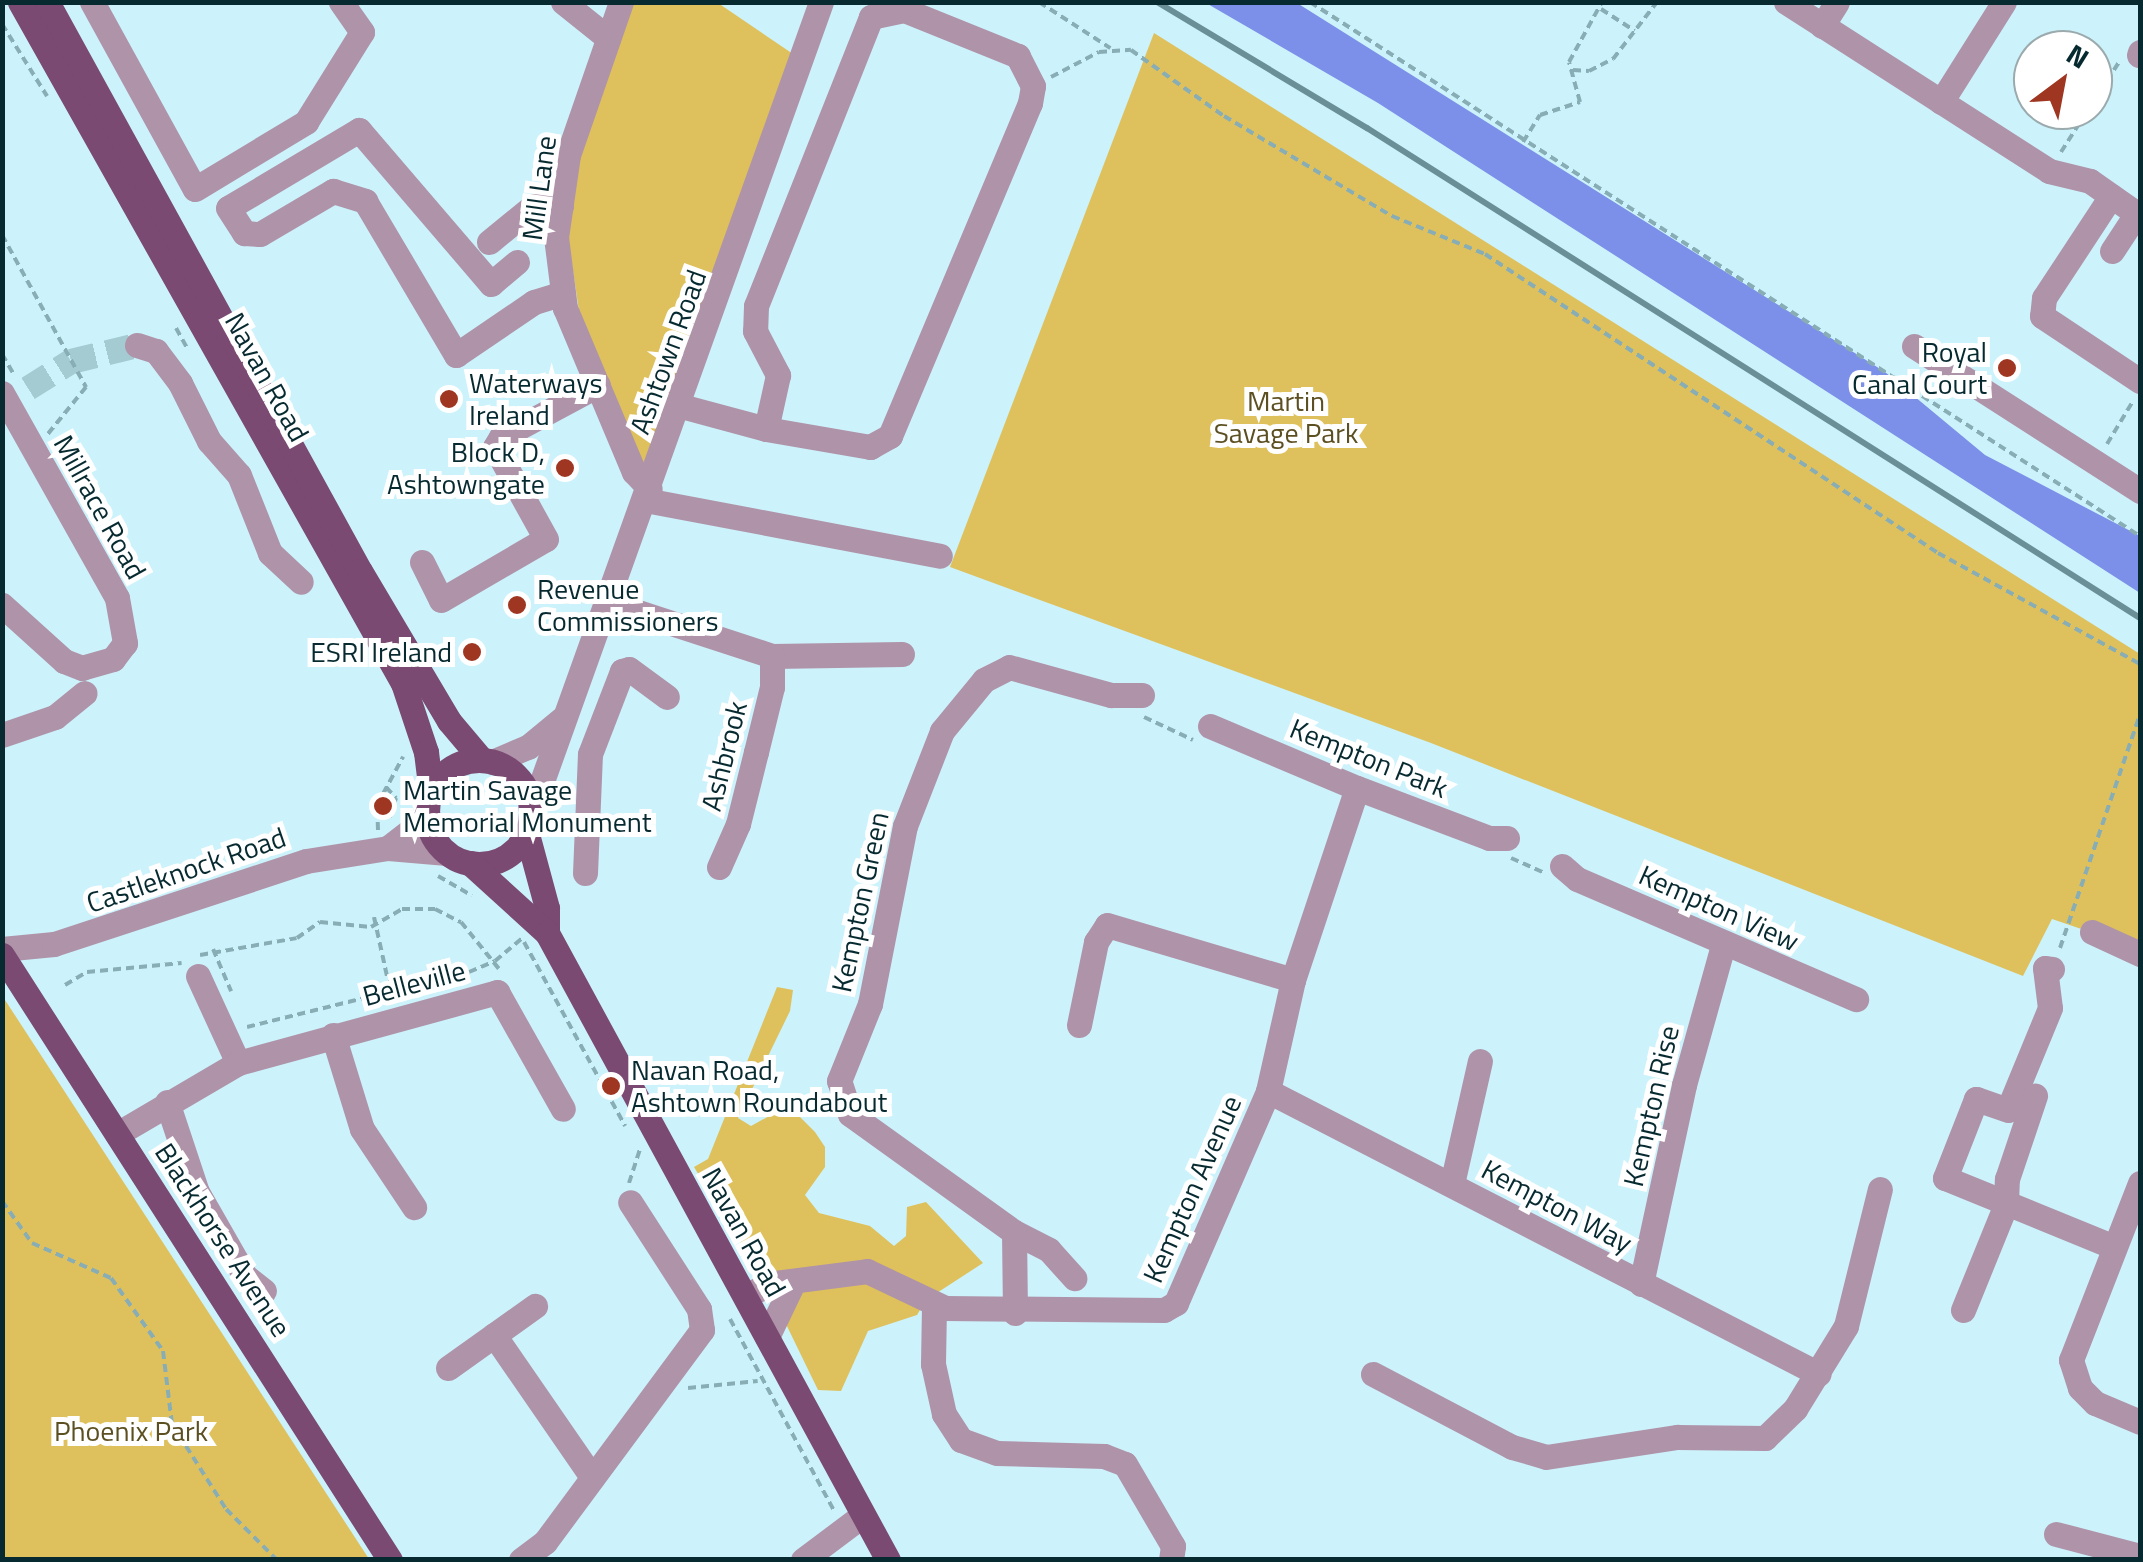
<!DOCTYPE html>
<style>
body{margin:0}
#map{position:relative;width:2143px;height:1562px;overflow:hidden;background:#ccf2fb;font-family:"Titillium Web",sans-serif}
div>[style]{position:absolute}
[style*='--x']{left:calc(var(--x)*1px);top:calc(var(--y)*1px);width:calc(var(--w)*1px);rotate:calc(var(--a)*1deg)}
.green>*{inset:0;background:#dec15d}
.water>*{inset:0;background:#7c8fe9}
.minor-tunnel>*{height:25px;margin-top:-12.5px;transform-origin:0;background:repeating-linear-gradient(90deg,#a4cad2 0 25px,transparent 0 37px)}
.path>*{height:4px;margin-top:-2px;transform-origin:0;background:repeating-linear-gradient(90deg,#88adb5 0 8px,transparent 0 13px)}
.minor>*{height:25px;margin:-12.5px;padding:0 12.5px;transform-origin:12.5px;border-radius:12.5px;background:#af93a9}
.major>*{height:25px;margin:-12.5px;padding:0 12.5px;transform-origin:12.5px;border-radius:12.5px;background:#7a4a72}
.major>.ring{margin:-12.5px;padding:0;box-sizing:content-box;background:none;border:25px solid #7a4a72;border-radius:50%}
.rail>*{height:6px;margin:-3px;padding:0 3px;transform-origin:3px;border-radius:3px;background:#6a8f97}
.dots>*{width:28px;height:28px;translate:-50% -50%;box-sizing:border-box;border:5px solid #fff;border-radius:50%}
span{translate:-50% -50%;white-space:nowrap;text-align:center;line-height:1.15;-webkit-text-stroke:10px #fff;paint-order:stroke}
.street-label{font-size:28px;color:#062a30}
.poi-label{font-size:28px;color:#062a30}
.right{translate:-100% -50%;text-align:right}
.left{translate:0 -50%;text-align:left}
.park-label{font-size:28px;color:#5c4f21}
.frame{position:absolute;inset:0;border:5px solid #062a30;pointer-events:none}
.north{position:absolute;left:2013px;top:30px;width:100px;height:100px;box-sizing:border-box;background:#fff;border:2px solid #9baaac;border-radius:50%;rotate:32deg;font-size:28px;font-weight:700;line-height:40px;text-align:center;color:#062a30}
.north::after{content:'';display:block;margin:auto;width:35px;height:45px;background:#9f3621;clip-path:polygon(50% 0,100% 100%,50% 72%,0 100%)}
</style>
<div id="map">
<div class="green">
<i style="clip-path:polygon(631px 3px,718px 3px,793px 54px,650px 477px,582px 331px,566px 224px,578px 143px)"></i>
<i style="clip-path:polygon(1154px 33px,2140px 654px,2140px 949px,2052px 919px,2023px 976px,1431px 743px,950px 567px)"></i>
<i style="clip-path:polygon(777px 987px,793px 990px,790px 1011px,738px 1118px,751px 1126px,771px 1115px,799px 1116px,815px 1132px,825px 1147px,825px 1167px,805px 1195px,819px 1213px,870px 1226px,894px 1246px,906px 1236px,907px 1207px,926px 1202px,983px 1263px,926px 1300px,917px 1315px,868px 1331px,841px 1391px,818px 1390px,784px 1320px,772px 1272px,753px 1263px,694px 1167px,708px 1159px)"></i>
<i style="clip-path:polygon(5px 1000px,369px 1559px,3px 1559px)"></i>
</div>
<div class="water">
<i style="clip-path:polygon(1206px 3px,1297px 3px,1885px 372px,1985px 455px,2140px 536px,2140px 593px,1378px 103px)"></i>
</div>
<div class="minor-tunnel">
<i style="--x:28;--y:388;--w:51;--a:-32.1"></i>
<i style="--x:71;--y:361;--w:68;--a:-13.6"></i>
</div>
<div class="path">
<i style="--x:1039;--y:2;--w:85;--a:32.9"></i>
<i style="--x:1310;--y:2;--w:987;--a:32.76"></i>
<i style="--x:1601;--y:9;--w:40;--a:32.9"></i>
<i style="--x:2;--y:24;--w:85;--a:58"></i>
<i style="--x:1573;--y:70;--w:16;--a:4"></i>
<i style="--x:1589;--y:71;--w:27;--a:-27"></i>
<i style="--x:1613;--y:59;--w:72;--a:-52.3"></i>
<i style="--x:1051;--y:77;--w:54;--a:-27.5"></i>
<i style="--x:1099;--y:52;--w:32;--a:-4"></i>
<i style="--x:1131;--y:50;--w:114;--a:35.4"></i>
<i style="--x:1224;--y:116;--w:196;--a:30.8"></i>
<i style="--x:1392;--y:216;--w:100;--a:22.2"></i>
<i style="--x:1485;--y:254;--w:543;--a:33.43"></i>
<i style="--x:1938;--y:553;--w:230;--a:28.8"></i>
<i style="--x:2093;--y:103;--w:49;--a:-57.6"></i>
<i style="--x:1523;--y:142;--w:32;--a:-58"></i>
<i style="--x:1540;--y:115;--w:42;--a:-18"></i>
<i style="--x:1580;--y:102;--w:41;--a:-105.4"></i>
<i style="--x:1569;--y:62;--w:68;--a:-61.2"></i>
<i style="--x:2061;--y:152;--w:50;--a:-57.3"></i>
<i style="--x:2;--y:235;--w:174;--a:61.1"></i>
<i style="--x:86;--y:387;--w:62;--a:129.1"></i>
<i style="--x:176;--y:328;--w:25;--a:61"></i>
<i style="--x:2;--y:354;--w:24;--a:60"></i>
<i style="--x:2107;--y:444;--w:50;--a:-58.8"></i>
<i style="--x:1144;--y:717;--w:54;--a:25.1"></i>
<i style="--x:386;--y:787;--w:15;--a:48"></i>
<i style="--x:396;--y:798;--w:20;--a:108"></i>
<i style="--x:378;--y:830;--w:25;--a:-92"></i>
<i style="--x:377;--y:805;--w:55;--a:-61.6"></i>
<i style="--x:1511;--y:858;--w:35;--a:24"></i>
<i style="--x:438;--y:876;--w:39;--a:30"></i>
<i style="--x:374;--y:917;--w:75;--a:77.6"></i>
<i style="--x:524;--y:942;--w:210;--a:61.2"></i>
<i style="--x:2060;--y:948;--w:246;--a:-71.1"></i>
<i style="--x:213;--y:949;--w:46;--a:66.8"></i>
<i style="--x:200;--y:955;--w:98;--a:-9.9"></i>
<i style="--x:297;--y:938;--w:28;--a:-35"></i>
<i style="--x:320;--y:922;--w:51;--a:5.6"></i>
<i style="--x:371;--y:927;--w:36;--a:-30"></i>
<i style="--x:402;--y:909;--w:33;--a:0"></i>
<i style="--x:435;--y:909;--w:29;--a:27"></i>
<i style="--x:461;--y:922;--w:60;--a:51"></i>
<i style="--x:65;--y:985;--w:26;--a:-31"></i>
<i style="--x:87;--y:972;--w:95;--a:-5.4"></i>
<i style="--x:247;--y:1027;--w:229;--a:-13.9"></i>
<i style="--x:469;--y:972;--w:28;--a:-23"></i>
<i style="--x:495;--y:961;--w:35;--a:-40"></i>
<i style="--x:629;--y:1183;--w:35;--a:-72"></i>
<i style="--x:2;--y:1201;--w:52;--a:54.5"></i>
<i style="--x:32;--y:1243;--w:86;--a:23.9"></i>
<i style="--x:111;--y:1278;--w:90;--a:54.5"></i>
<i style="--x:163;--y:1351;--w:74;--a:83"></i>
<i style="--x:172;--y:1424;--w:101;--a:57.6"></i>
<i style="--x:226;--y:1509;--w:72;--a:45"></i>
<i style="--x:730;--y:1319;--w:220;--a:61.5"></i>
<i style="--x:688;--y:1388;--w:70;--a:-5.7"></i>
</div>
<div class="minor">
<i style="--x:92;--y:2;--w:213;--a:61.2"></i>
<i style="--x:195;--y:189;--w:130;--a:-31.1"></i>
<i style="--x:306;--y:122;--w:106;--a:-58.1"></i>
<i style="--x:362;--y:32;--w:37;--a:-125"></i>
<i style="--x:563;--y:2;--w:58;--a:38.7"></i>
<i style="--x:621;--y:2;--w:162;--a:109.1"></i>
<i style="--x:568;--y:155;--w:83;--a:98.3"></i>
<i style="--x:556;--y:237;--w:72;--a:82.8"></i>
<i style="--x:565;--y:308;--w:178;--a:67.2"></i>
<i style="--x:634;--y:472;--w:23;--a:47"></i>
<i style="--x:1786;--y:2;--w:313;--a:32.7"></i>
<i style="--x:2049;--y:171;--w:42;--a:13.7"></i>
<i style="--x:2090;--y:181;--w:61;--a:35"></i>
<i style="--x:1822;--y:26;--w:28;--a:-58"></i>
<i style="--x:2139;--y:55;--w:3;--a:-72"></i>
<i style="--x:1941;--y:102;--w:118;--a:-57.8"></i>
<i style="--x:2111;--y:196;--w:122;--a:123.3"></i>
<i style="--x:2044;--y:298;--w:18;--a:96"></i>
<i style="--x:2042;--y:316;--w:118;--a:33.6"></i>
<i style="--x:489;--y:242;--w:57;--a:-39.3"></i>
<i style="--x:533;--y:206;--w:28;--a:0"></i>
<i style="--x:2112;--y:251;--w:45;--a:-56.7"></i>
<i style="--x:517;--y:262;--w:34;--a:140"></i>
<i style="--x:491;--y:284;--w:203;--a:-130.6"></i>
<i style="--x:359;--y:130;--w:152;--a:149.2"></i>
<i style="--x:228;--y:208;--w:30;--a:57"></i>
<i style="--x:244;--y:233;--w:16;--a:4"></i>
<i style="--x:260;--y:234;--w:85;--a:-30.5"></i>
<i style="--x:333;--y:191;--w:34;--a:17"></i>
<i style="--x:365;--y:201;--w:179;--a:59.4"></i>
<i style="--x:456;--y:355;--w:94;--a:-34.2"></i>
<i style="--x:534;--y:302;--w:30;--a:-17"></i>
<i style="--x:137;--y:345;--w:20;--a:18"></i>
<i style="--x:156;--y:351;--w:40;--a:53"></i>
<i style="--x:180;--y:383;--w:65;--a:63.4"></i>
<i style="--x:209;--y:441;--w:45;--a:48.6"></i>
<i style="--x:239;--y:475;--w:84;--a:68.3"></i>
<i style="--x:270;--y:553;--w:42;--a:43.1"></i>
<i style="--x:1914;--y:346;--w:269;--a:32.7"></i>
<i style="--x:2;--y:393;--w:235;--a:60.7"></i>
<i style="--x:117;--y:598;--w:46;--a:79.9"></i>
<i style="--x:125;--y:643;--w:20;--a:127"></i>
<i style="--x:113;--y:659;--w:32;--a:164"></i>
<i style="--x:82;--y:668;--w:19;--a:-159"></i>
<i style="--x:64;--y:661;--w:84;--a:-137.9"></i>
<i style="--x:681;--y:406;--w:88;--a:15.1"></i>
<i style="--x:766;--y:429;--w:106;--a:9.8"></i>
<i style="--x:870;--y:447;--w:23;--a:-29"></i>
<i style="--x:890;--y:436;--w:361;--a:-67.2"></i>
<i style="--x:1030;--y:103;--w:17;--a:-80"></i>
<i style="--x:1033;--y:86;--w:34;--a:-117"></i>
<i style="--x:1018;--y:56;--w:123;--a:-158"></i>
<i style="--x:904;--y:10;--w:34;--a:168"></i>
<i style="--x:871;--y:17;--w:311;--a:111.7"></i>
<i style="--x:756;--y:306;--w:25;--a:92"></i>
<i style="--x:755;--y:331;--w:50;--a:62.4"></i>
<i style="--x:778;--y:375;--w:55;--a:102.5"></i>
<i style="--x:645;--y:500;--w:300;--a:10.7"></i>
<i style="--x:422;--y:562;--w:42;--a:63.4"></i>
<i style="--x:441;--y:600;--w:121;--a:-30.2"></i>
<i style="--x:546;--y:539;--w:105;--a:-119"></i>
<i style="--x:495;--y:447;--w:12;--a:-59"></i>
<i style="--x:501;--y:437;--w:110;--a:-28.2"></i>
<i style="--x:607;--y:602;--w:174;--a:18.1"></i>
<i style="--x:772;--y:656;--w:130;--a:-0.9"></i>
<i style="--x:1210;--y:726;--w:160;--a:22.9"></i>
<i style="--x:1357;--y:788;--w:141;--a:20.7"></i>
<i style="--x:1489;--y:838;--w:18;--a:0"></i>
<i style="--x:2;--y:735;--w:56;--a:-18.8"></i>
<i style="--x:55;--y:717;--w:38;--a:-39"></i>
<i style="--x:492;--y:762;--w:39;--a:-23"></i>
<i style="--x:528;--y:747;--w:44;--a:-39.5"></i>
<i style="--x:531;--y:812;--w:860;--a:-70.3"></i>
<i style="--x:388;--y:848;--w:51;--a:-37.8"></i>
<i style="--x:1562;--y:866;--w:20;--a:41"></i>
<i style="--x:1577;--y:879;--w:304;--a:23.3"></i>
<i style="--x:719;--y:867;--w:47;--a:-66.2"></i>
<i style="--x:738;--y:824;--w:74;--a:-76"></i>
<i style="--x:756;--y:752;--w:67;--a:-76.2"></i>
<i style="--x:772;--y:687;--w:31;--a:-90"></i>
<i style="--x:585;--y:873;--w:119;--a:-87.6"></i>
<i style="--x:590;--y:754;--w:89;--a:-68.9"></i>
<i style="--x:622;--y:671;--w:7;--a:-16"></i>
<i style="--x:629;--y:669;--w:47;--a:36.4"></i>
<i style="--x:2092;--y:932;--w:53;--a:24.6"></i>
<i style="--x:2;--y:949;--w:52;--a:-5.5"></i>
<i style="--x:54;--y:944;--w:265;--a:-18.2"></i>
<i style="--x:306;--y:861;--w:83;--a:-9"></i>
<i style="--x:388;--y:848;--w:59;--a:4.8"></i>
<i style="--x:2052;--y:969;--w:7;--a:-172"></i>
<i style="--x:2045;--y:968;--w:40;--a:82.9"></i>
<i style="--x:2050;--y:1008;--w:110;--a:112.4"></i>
<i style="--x:2008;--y:1110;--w:34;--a:-161"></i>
<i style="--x:1976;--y:1099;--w:85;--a:111.4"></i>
<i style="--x:1945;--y:1178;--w:183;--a:22.2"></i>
<i style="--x:198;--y:976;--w:96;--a:65.3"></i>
<i style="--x:1079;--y:1025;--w:85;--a:-78.4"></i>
<i style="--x:1096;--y:942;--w:20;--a:-57"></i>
<i style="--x:1107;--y:925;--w:194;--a:16.5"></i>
<i style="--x:333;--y:1035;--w:98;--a:72.9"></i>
<i style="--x:362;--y:1129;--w:94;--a:56.3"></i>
<i style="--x:1268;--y:1091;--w:619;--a:27.19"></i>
<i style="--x:167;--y:1102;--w:95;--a:71.6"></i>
<i style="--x:197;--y:1192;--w:97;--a:60.3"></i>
<i style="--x:245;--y:1276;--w:24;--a:38"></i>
<i style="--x:117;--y:1134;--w:140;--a:-30.4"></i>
<i style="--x:238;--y:1063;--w:269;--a:-15.3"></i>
<i style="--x:497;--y:992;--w:134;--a:60.6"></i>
<i style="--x:2140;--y:1183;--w:190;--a:111.3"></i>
<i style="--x:2071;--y:1360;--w:29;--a:72"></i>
<i style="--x:2080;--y:1388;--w:21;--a:45"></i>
<i style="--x:2095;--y:1403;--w:49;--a:22.9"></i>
<i style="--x:1452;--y:1184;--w:126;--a:-77.2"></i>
<i style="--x:1014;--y:1232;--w:39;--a:27"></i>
<i style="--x:1049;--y:1250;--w:38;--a:48"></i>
<i style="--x:1641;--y:1284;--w:204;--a:-77.8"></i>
<i style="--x:1684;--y:1085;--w:148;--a:-74.4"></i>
<i style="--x:745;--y:1295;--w:32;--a:-22"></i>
<i style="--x:775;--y:1283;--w:93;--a:-7.4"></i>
<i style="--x:867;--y:1271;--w:86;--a:25.4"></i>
<i style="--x:945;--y:1308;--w:219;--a:0.5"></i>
<i style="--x:1164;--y:1310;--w:14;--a:-30"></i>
<i style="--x:1176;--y:1303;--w:231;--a:-66.5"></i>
<i style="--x:1268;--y:1091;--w:114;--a:-77.3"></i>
<i style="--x:1293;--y:980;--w:202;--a:-71.6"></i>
<i style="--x:934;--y:1306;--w:58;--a:91"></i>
<i style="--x:933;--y:1364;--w:51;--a:77.6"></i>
<i style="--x:944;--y:1414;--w:31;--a:57"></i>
<i style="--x:961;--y:1440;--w:38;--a:20"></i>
<i style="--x:997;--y:1453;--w:107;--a:1.6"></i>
<i style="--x:1104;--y:1456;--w:22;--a:21"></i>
<i style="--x:1125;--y:1464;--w:95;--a:59.7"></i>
<i style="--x:1173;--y:1546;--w:14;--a:98"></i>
<i style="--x:1963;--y:1310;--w:114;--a:-67.9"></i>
<i style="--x:2006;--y:1204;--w:25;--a:-88"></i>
<i style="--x:2007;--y:1179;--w:88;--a:-71.4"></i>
<i style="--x:1015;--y:1313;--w:81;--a:-90.7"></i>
<i style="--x:1014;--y:1232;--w:202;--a:-144.3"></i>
<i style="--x:850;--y:1114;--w:35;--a:-108"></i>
<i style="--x:839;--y:1081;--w:83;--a:-68.1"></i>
<i style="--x:870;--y:1004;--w:181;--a:-78.9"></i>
<i style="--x:905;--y:826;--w:102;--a:-68.7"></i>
<i style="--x:942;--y:731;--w:66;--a:-50.5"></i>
<i style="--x:984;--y:680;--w:28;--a:-27"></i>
<i style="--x:1009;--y:667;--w:106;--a:15.4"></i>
<i style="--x:1111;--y:695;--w:31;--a:0"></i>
<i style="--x:494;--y:1335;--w:173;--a:55.4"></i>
<i style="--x:767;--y:1337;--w:60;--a:-64.3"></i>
<i style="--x:448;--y:1368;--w:107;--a:-35.5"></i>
<i style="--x:1373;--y:1374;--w:157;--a:27.7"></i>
<i style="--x:1512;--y:1447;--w:35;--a:16"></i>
<i style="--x:1546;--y:1457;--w:133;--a:-8.7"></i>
<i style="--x:1677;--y:1437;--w:88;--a:0.7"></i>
<i style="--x:1765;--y:1438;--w:42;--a:-44"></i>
<i style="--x:1795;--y:1409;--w:97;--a:-58.4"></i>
<i style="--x:1846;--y:1326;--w:141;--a:-76.1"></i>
<i style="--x:2056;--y:1534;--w:87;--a:14.7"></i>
<i style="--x:521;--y:1560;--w:30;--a:-37"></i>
<i style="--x:545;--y:1542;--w:264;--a:-53.5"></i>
<i style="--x:702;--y:1330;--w:21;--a:-98"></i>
<i style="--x:699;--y:1309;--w:127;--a:-122.8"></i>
<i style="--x:803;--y:1560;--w:75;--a:-36.9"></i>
</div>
<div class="major">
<i style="--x:20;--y:2;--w:781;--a:60.65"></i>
<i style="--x:403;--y:683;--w:73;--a:71.6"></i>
<i style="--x:426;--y:752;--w:41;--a:83"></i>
<i style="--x:47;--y:2;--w:649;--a:61.19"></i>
<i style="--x:360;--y:571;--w:174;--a:59.3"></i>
<i style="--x:449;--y:721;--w:51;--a:49.8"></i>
<i class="ring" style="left:427px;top:760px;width:79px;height:79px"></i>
<i style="--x:527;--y:834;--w:77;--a:74.9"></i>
<i style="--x:547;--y:908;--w:25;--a:90"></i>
<i style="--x:470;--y:863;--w:104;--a:42.3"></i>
<i style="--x:547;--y:933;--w:714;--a:61.46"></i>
<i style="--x:2;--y:955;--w:719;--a:57.33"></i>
</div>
<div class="rail">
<i style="--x:1157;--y:2;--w:245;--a:31"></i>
<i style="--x:1367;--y:128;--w:915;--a:32.37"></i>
</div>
<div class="dots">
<i style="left:2007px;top:368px;background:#9f3621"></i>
<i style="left:449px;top:399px;background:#9f3621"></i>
<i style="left:565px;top:468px;background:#9f3621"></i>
<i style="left:517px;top:605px;background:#9f3621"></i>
<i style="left:472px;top:652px;background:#9f3621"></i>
<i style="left:383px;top:806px;background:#9f3621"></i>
<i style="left:611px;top:1086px;background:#9f3621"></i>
</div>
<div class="street-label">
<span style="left:539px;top:188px;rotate:-82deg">Mill Lane</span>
<span style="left:668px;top:352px;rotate:-70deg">Ashtown Road</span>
<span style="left:267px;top:377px;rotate:61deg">Navan Road</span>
<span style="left:100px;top:507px;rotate:61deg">Millrace Road</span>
<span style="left:724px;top:756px;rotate:-76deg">Ashbrook</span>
<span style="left:1369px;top:758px;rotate:22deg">Kempton Park</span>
<span style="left:186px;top:870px;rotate:-19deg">Castleknock Road</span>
<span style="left:860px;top:902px;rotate:-78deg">Kempton Green</span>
<span style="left:1719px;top:908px;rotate:24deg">Kempton View</span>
<span style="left:414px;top:983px;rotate:-15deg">Belleville</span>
<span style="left:1651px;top:1106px;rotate:-77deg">Kempton Rise</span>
<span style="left:1192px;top:1189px;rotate:-66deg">Kempton Avenue</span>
<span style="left:1557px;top:1206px;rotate:28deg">Kempton Way</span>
<span style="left:744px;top:1232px;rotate:61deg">Navan Road</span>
<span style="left:223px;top:1240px;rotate:57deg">Blackhorse Avenue</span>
</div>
<div class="poi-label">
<span class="right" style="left:1987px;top:368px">Royal<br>Canal Court</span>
<span class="left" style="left:469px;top:399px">Waterways<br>Ireland</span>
<span class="right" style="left:545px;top:468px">Block D,<br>Ashtowngate</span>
<span class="left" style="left:537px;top:605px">Revenue<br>Commissioners</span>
<span class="right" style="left:452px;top:652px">ESRI Ireland</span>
<span class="left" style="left:403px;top:806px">Martin Savage<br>Memorial Monument</span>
<span class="left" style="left:631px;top:1086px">Navan Road,<br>Ashtown Roundabout</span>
</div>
<div class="park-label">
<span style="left:1286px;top:417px">Martin<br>Savage Park</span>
<span style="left:131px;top:1431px">Phoenix Park</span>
</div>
<div class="frame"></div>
<div class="north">N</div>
</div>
